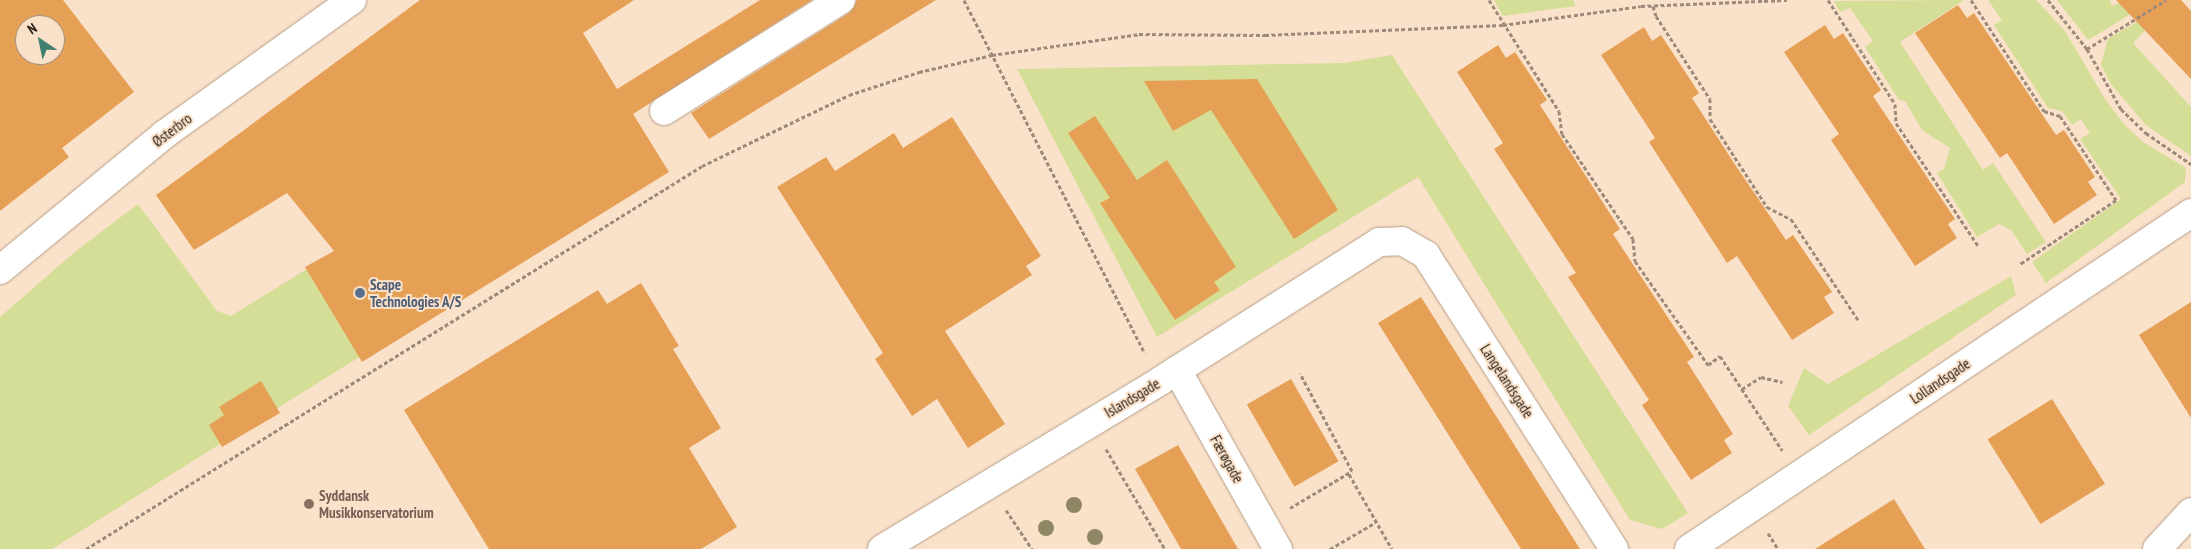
<!DOCTYPE html>
<meta charset="utf-8">
<style>
body{margin:0}
#map{position:relative;width:2191px;height:549px;overflow:hidden;background:#fae1ca;font-family:"PT Sans Narrow",sans-serif}
div>[style]{position:absolute}
[style*='--x']{left:calc(var(--x)*1px);top:calc(var(--y)*1px);width:calc(var(--w)*1px);rotate:calc(var(--a)*1deg)}
.green>*{inset:0;background:#d4de96}
.building>*{inset:0;background:#e6a055;transform-origin:0 0}
.path>*{height:3px;margin-top:-1.5px;transform-origin:0;background:repeating-linear-gradient(90deg,#9c8a7a 0 4px,transparent 0 6.5px)}
.roads{filter:drop-shadow(0 0 1px #b59e87) drop-shadow(0 0 1px #b59e87)}
.minor>*{height:28px;margin:-14px;padding:0 14px;transform-origin:14px;border-radius:14px;background:#fff}
.trees>*{width:16px;height:16px;margin:-8px;border-radius:50%;background:#8f8665}
.dots>*{width:14px;height:14px;translate:-50% -50%;box-sizing:border-box;border:2px solid #fae1ca;border-radius:50%}
span{translate:-50% -50%;white-space:nowrap;text-align:center;line-height:1.15;-webkit-text-stroke:4px #fae1ca;paint-order:stroke}
.street-label{font-size:15px;color:#292018}
.service-label{font-size:15px;color:#4e5e75;font-weight:700}
.left{translate:0 -50%;text-align:left}
.education-label{font-size:15px;color:#785e54;font-weight:700}
.north{position:absolute;left:15px;top:15px;width:50px;height:50px;box-sizing:border-box;background:#fae1ca;border:1px solid #a69483;border-radius:50%;rotate:326deg;font-size:14px;font-weight:700;line-height:20px;text-align:center;color:#292018}
.north::after{content:'';display:block;margin:auto;width:18px;height:22px;background:#3f8070;clip-path:polygon(50% 0,100% 100%,50% 72%,0 100%)}
</style>
<div id="map">
<div class="green">
<i style="clip-path:polygon(1494px 0,1573px 0,1576px 6px,1503px 16px)"></i>
<i style="clip-path:polygon(1964px 0,1900px 42px,1983px 170px,1993px 163px,2046px 242px,2027px 254px,2012px 231px,1999px 224px,1977px 237px,1937px 173px,1944px 169px,1950px 148px,1922px 130px,1905px 101px,1899px 100px,1865px 47px,1873px 41px,1850px 8px,1840px 12px,1834px 1px)"></i>
<i style="clip-path:polygon(1988px 0,2036px 0,2065px 31px,2105px 99px,2123px 123px,2143px 142px,2186px 168px,2185px 182px,2046px 283px,2032px 262px,2121px 199px,2080px 139px,2090px 133px,2081px 119px,2072px 125px,2062px 111px,2048px 108px,1994px 25px,2002px 20px)"></i>
<i style="clip-path:polygon(2057px 0,2110px 0,2112px 6px,2126px 0,2154px 0,2088px 40px)"></i>
<i style="clip-path:polygon(2174px 0,2133px 43px,2191px 107px,2191px 156px,2146px 125px,2110px 83px,2101px 64px,2108px 39px)"></i>
<i style="clip-path:polygon(1392px 55px,1688px 513px,1662px 529px,1630px 520px,1418px 177px,1157px 337px,1017px 69px,1344px 63px)"></i>
<i style="clip-path:polygon(138px 204px,217px 311px,231px 316px,307px 269px,361px 356px,52px 549px,0 549px,0 317px,76px 251px)"></i>
<i style="clip-path:polygon(2011px 276px,2016px 295px,1809px 435px,1788px 406px,1804px 368px,1828px 384px)"></i>
</div>
<div class="building">
<i style="clip-path:polygon(evenodd,0 0,63px 0,134px 92px,62px 148px,69px 157px,0 211px,0 0,25px 25px,55px 25px,55px 55px,25px 55px,25px 25px)"></i>
<i style="clip-path:polygon(420px 0,634px 0,583px 33px,617px 89px,760px 0,812px 0,633px 114px,669px 172px,362px 362px,305px 267px,334px 251px,287px 193px,194px 250px,156px 195px)"></i>
<i style="clip-path:polygon(857px 0,936px 0,709px 139px,691px 113px,849px 13px)"></i>
<i style="clip-path:polygon(2116px 0,2181px 0,2191px 11px,2191px 79px)"></i>
<i style="clip-path:polygon(1958px 5px,1967px 18px,1974px 13px,2056px 135px,2064px 130px,2095px 177px,2088px 182px,2097px 195px,2054px 224px,2007px 153px,2000px 158px,1915px 33px)"></i>
<i style="clip-path:polygon(1825px 25px,1834px 39px,1843px 33px,1881px 90px,1873px 96px,1955px 219px,1948px 224px,1957px 238px,1915px 266px,1831px 140px,1839px 134px,1784px 52px)"></i>
<i style="clip-path:polygon(1644px 27px,1652px 41px,1661px 35px,1699px 93px,1692px 98px,1734px 163px,1786px 240px,1793px 235px,1832px 292px,1824px 297px,1834px 313px,1792px 340px,1737px 256px,1727px 263px,1649px 142px,1655px 138px,1601px 55px)"></i>
<i style="clip-path:polygon(1498px 45px,1506px 58px,1515px 52px,1547px 100px,1540px 105px,1620px 229px,1613px 234px,1694px 357px,1687px 362px,1733px 434px,1724px 440px,1732px 453px,1691px 480px,1642px 405px,1649px 400px,1568px 277px,1576px 273px,1494px 149px,1503px 143px,1457px 72px)"></i>
<i style="clip-path:polygon(1257px 79px,1338px 210px,1294px 239px,1211px 110px,1173px 131px,1144px 81px)"></i>
<i style="clip-path:polygon(1095px 116px,1137px 180px,1167px 160px,1236px 267px,1214px 282px,1220px 290px,1175px 320px,1100px 203px,1110px 198px,1068px 133px)"></i>
<i style="clip-path:polygon(952px 117px,1041px 256px,1026px 266px,1032px 275px,945px 331px,1005px 424px,968px 448px,937px 399px,912px 416px,875px 359px,883px 353px,777px 187px,826px 157px,835px 171px,894px 133px,903px 148px)"></i>
<i style="clip-path:polygon(641px 283px,679px 346px,673px 349px,721px 428px,689px 448px,737px 527px,701px 549px,489px 549px,404px 410px,598px 290px,607px 304px)"></i>
<i style="clip-path:polygon(1421px 297px,1556px 511px,1580px 549px,1521px 549px,1489px 499px,1378px 323px)"></i>
<i style="clip-path:polygon(2191px 302px,2191px 418px,2139px 335px)"></i>
<i style="left:1291px;top:379px;width:95px;height:51px;rotate:60deg"></i>
<i style="clip-path:polygon(261px 381px,280px 413px,222px 447px,209px 425px,224px 415px,219px 407px)"></i>
<i style="left:2052px;top:399px;width:100px;height:76px;rotate:58deg"></i>
<i style="clip-path:polygon(1178px 445px,1238px 549px,1181px 549px,1135px 469px)"></i>
<i style="clip-path:polygon(1894px 499px,1925px 549px,1815px 549px)"></i>
</div>
<div class="path">
<i style="--x:964;--y:0;--w:397;--a:62.9"></i>
<i style="--x:1489;--y:0;--w:131;--a:57.8"></i>
<i style="--x:1559;--y:111;--w:23;--a:83"></i>
<i style="--x:1562;--y:134;--w:127;--a:55.9"></i>
<i style="--x:1633;--y:239;--w:22;--a:85"></i>
<i style="--x:1635;--y:261;--w:127;--a:54.9"></i>
<i style="--x:1708;--y:365;--w:15;--a:-37"></i>
<i style="--x:1720;--y:356;--w:113;--a:56.6"></i>
<i style="--x:1828;--y:0;--w:124;--a:57.2"></i>
<i style="--x:1895;--y:104;--w:19;--a:87"></i>
<i style="--x:1896;--y:123;--w:149;--a:56.2"></i>
<i style="--x:1971;--y:0;--w:133;--a:56.7"></i>
<i style="--x:2044;--y:111;--w:17;--a:17"></i>
<i style="--x:2060;--y:116;--w:101;--a:56.3"></i>
<i style="--x:2116;--y:200;--w:115;--a:146.3"></i>
<i style="--x:2048;--y:0;--w:63;--a:51.5"></i>
<i style="--x:2087;--y:49;--w:69;--a:60.5"></i>
<i style="--x:2121;--y:109;--w:35;--a:44"></i>
<i style="--x:2146;--y:133;--w:55;--a:34.6"></i>
<i style="--x:1653;--y:6;--w:10;--a:73"></i>
<i style="--x:1656;--y:16;--w:99;--a:57"></i>
<i style="--x:1710;--y:99;--w:20;--a:90"></i>
<i style="--x:1710;--y:119;--w:105;--a:57.1"></i>
<i style="--x:1767;--y:207;--w:27;--a:27"></i>
<i style="--x:1791;--y:219;--w:121;--a:56.4"></i>
<i style="--x:2087;--y:49;--w:93;--a:-31.8"></i>
<i style="--x:1742;--y:389;--w:22;--a:-32"></i>
<i style="--x:1761;--y:377;--w:22;--a:13"></i>
<i style="--x:1106;--y:449;--w:116;--a:59.5"></i>
<i style="--x:1349;--y:474;--w:86;--a:60.2"></i>
<i style="--x:1290;--y:508;--w:72;--a:-30.8"></i>
<i style="--x:1352;--y:471;--w:111;--a:-118"></i>
<i style="--x:1006;--y:510;--w:47;--a:56.3"></i>
<i style="--x:1768;--y:533;--w:19;--a:58"></i>
<i style="--x:86;--y:549;--w:725;--a:-31.87"></i>
<i style="--x:702;--y:166;--w:163;--a:-25.8"></i>
<i style="--x:849;--y:95;--w:74;--a:-18.2"></i>
<i style="--x:919;--y:72;--w:75;--a:-13.1"></i>
<i style="--x:992;--y:55;--w:148;--a:-8.1"></i>
<i style="--x:1139;--y:34;--w:126;--a:0.5"></i>
<i style="--x:1265;--y:35;--w:238;--a:-2.4"></i>
<i style="--x:1503;--y:25;--w:139;--a:-7.8"></i>
<i style="--x:1641;--y:6;--w:146;--a:-2.4"></i>
<i style="--x:1330;--y:549;--w:53;--a:-30.4"></i>
</div>
<div class="roads">
<div class="minor">
<i style="--x:664;--y:111;--w:209;--a:-32.1"></i>
<i style="--x:0;--y:270;--w:214;--a:-39.5"></i>
<i style="--x:165;--y:134;--w:230;--a:-35.6"></i>
<i style="--x:1177;--y:370;--w:206;--a:60.6"></i>
<i style="--x:882;--y:549;--w:325;--a:-31.1"></i>
<i style="--x:1160;--y:381;--w:259;--a:-32.4"></i>
<i style="--x:1379;--y:242;--w:23;--a:-2"></i>
<i style="--x:1402;--y:241;--w:28;--a:30"></i>
<i style="--x:1426;--y:255;--w:349;--a:57.4"></i>
<i style="--x:1689;--y:549;--w:604;--a:-33.8"></i>
<i style="--x:2157;--y:549;--w:50;--a:-47.4"></i>
</div>
</div>
<div class="trees">
<i style="left:1074px;top:505px"></i>
<i style="left:1046px;top:528px"></i>
<i style="left:1095px;top:537px"></i>
</div>
<div class="dots">
<i style="left:360px;top:293px;background:#5c6f8a"></i>
<i style="left:309px;top:504px;background:#8d6e63"></i>
</div>
<div class="street-label">
<span style="left:172px;top:130px;rotate:-37deg">Østerbro</span>
<span style="left:1507px;top:381px;rotate:57deg">Langelandsgade</span>
<span style="left:1940px;top:381px;rotate:-34deg">Lollandsgade</span>
<span style="left:1132px;top:398px;rotate:-31deg">Islandsgade</span>
<span style="left:1227px;top:459px;rotate:61deg">Færøgade</span>
</div>
<div class="service-label">
<span class="left" style="left:370px;top:293px">Scape<br>Technologies A/S</span>
</div>
<div class="education-label">
<span class="left" style="left:319px;top:504px">Syddansk<br>Musikkonservatorium</span>
</div>
<div class="north">N</div>
</div>
